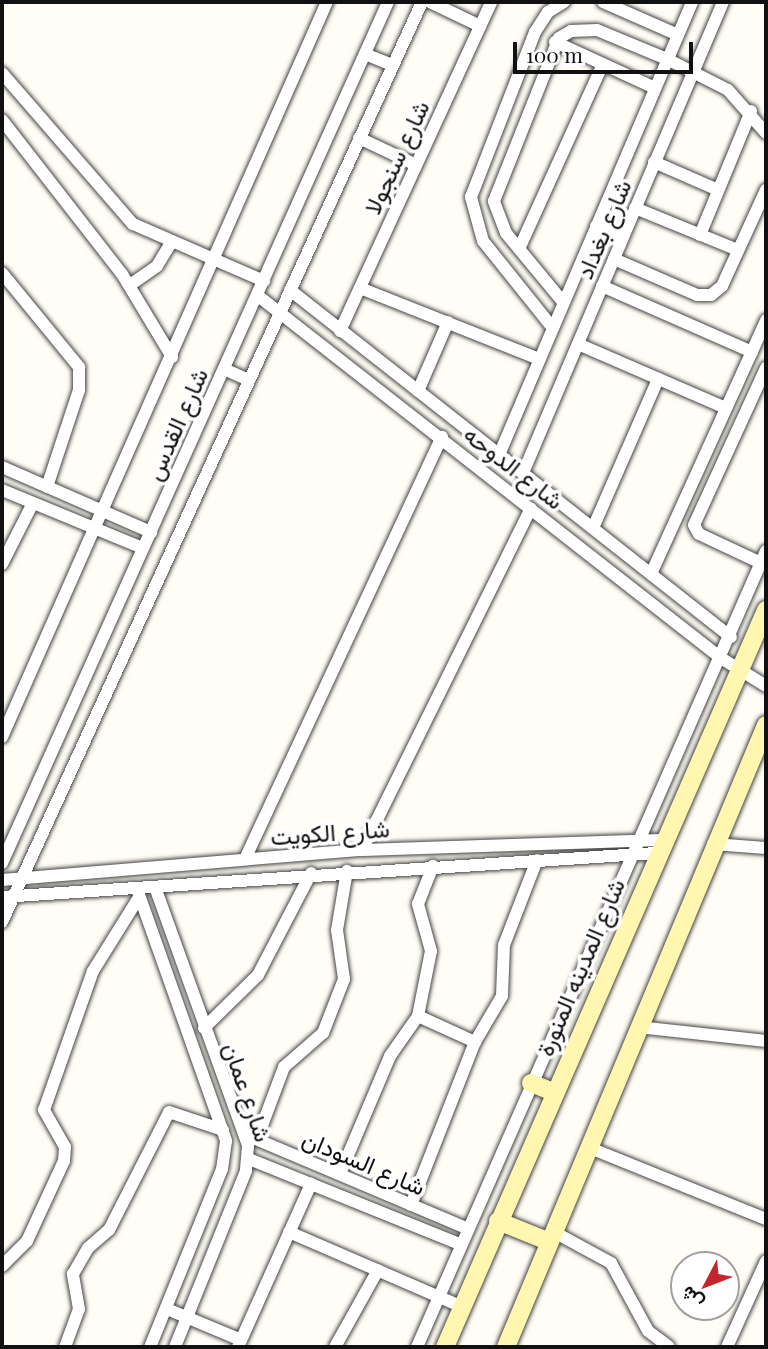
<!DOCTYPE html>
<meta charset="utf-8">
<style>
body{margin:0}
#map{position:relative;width:768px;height:1349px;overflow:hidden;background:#fffdf5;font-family:"Playfair Display",Vazirmatn,serif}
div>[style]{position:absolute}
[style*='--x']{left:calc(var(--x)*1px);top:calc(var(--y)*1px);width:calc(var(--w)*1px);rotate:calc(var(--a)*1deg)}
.roads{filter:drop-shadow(0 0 2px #444) drop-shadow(0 0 2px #444)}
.street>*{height:12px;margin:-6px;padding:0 6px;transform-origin:6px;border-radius:6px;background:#fff}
.secondary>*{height:18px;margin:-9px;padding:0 9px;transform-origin:9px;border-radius:9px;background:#fff6b0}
span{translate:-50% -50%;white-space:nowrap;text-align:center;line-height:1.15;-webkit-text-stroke:7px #fff;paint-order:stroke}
.street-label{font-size:24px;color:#111}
.frame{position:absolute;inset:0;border:4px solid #111;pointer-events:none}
.north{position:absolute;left:670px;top:1251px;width:70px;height:70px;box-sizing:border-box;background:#fff;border:2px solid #a0a0a0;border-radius:50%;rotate:228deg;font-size:19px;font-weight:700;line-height:28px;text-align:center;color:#111}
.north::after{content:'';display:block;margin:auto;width:24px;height:32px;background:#c4262e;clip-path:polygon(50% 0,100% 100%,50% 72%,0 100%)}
.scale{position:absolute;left:513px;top:42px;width:180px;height:32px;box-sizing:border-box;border:4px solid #111;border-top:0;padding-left:9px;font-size:21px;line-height:24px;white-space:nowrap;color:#111;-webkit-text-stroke:5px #fff;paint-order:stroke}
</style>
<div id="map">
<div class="roads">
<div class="street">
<i style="--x:430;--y:2;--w:55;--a:25.6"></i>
<i style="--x:603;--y:2;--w:82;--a:23.7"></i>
<i style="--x:555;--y:42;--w:110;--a:24.7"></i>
<i style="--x:365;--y:54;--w:29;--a:22"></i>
<i style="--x:2;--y:73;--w:200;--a:49.1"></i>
<i style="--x:133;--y:224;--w:143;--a:23.5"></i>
<i style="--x:2;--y:120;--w:195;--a:52.1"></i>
<i style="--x:122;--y:274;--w:97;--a:58.9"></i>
<i style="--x:359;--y:138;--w:63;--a:25.3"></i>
<i style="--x:654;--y:162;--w:70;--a:23.6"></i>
<i style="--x:635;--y:208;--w:111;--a:22.2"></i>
<i style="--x:596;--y:226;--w:29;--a:25"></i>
<i style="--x:700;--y:235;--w:134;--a:-67.6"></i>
<i style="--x:519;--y:249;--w:203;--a:-65.6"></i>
<i style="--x:614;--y:259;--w:90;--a:23.4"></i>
<i style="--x:697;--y:295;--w:14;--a:0"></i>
<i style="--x:711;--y:295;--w:14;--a:-39"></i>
<i style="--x:722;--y:286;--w:106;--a:-65.4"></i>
<i style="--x:2;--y:273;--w:122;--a:50.7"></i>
<i style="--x:79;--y:367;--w:23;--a:90"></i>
<i style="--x:79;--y:390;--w:102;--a:108.3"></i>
<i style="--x:130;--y:285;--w:33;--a:-35"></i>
<i style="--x:157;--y:266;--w:27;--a:-59"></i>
<i style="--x:602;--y:286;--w:164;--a:23.7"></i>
<i style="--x:360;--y:288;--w:193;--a:21.6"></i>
<i style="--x:290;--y:290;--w:561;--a:38.2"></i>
<i style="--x:257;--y:295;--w:589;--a:38.04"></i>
<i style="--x:721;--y:658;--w:53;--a:31.9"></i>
<i style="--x:563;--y:302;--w:89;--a:-129.6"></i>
<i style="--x:506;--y:233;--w:34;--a:-111"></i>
<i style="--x:494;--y:201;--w:175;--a:-68.3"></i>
<i style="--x:559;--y:38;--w:14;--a:-30"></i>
<i style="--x:571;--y:31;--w:26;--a:-2"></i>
<i style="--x:597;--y:30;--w:76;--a:22.5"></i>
<i style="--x:667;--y:59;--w:68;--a:26.9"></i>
<i style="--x:728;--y:90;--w:57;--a:48.5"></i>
<i style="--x:552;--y:327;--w:110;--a:-128.7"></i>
<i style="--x:483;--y:241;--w:46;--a:-105.3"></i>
<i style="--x:471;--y:197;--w:177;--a:-68.8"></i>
<i style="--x:535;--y:32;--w:24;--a:-57"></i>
<i style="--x:548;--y:12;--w:19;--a:-32"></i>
<i style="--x:340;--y:331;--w:362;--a:-65.3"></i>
<i style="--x:578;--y:344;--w:161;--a:23.4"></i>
<i style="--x:224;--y:369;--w:27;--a:24"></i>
<i style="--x:418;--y:391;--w:75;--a:-66.5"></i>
<i style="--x:499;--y:455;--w:492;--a:-66.9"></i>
<i style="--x:2;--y:467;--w:163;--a:23.6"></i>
<i style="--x:523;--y:473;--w:512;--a:-66.99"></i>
<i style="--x:2;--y:490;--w:152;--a:22.4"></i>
<i style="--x:593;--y:528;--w:163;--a:-66.4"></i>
<i style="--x:761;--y:563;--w:68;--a:-154.9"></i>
<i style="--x:699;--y:534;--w:10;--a:-119"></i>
<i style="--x:694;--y:525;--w:173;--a:-65.4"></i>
<i style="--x:2;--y:564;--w:68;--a:-63.1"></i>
<i style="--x:651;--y:574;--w:279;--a:-65.6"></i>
<i style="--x:2;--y:737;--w:804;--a:-66.15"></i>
<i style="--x:713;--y:844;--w:53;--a:4.3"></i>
<i style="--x:362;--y:850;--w:381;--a:-63.7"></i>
<i style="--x:245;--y:859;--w:466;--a:-65"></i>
<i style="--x:2;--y:863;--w:944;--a:-65.85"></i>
<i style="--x:2;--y:880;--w:361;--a:-4.8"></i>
<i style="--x:362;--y:850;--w:300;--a:-1.9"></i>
<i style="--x:155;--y:887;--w:275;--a:70.2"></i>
<i style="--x:248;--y:1146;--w:25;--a:95"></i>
<i style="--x:246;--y:1171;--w:190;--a:112"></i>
<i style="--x:137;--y:889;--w:267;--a:70.5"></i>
<i style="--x:226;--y:1141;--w:28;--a:98"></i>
<i style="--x:222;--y:1169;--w:192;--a:112"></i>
<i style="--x:2;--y:897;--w:655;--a:-3.85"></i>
<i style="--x:2;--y:922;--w:1011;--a:-65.46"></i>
<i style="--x:418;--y:1016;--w:63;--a:24.5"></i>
<i style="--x:638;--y:1027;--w:129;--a:6.2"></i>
<i style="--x:204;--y:1028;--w:76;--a:-44.5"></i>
<i style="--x:258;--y:975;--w:115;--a:-62.5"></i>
<i style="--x:251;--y:1137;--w:233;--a:22.9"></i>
<i style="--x:257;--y:1139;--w:77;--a:-69.4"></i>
<i style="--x:284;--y:1067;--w:52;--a:-41.1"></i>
<i style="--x:323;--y:1033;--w:58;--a:-68.7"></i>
<i style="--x:344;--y:979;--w:49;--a:-98.1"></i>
<i style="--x:337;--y:930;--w:60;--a:-80.4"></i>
<i style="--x:590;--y:1148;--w:190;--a:22"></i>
<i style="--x:249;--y:1159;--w:227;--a:22"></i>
<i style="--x:340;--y:1174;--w:128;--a:-67"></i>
<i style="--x:390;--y:1056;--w:49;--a:-55"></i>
<i style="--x:418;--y:1016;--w:66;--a:-78.7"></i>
<i style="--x:431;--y:951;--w:49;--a:-105.5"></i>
<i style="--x:418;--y:904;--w:41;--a:-68.5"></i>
<i style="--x:411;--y:1205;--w:175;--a:-68.6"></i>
<i style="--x:475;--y:1042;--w:53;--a:-59.6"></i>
<i style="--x:502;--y:996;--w:51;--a:-87.8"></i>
<i style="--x:504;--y:945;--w:91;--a:-68.8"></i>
<i style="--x:289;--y:1232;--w:189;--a:23.4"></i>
<i style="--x:554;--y:1232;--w:65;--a:28.5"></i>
<i style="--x:611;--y:1263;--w:77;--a:61.4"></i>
<i style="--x:648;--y:1331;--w:26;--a:37"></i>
<i style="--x:2;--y:1266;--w:35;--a:-45"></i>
<i style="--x:27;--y:1241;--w:88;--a:-65.2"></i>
<i style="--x:64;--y:1161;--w:14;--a:-86"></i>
<i style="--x:65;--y:1147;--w:43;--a:-119.6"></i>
<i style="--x:44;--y:1110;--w:147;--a:-70.6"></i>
<i style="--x:93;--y:971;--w:87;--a:-58.1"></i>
<i style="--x:167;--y:1309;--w:80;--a:22.7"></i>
<i style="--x:65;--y:1347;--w:40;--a:-69.8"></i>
<i style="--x:79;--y:1309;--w:36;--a:-100"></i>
<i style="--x:73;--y:1274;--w:30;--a:-60"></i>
<i style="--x:88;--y:1248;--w:28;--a:-41"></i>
<i style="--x:109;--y:1230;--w:132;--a:-63"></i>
<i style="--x:169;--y:1112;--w:57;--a:18.4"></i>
<i style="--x:238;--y:1347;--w:179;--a:-65.9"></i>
<i style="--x:335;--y:1347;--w:88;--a:-60.8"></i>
<i style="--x:417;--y:1347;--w:869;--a:-66.33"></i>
<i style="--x:727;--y:1347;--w:94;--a:-65.6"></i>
</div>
<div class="secondary">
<i style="--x:531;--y:1083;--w:24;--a:22"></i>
<i style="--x:498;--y:1221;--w:56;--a:22"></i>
<i style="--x:445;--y:1347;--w:804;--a:-66.46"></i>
<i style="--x:506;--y:1347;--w:674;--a:-67.31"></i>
</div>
</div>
<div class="street-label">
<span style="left:396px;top:157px;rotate:-65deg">شارع سنجولا</span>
<span style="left:603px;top:229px;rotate:-67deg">شارع بغداد</span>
<span style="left:176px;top:424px;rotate:-66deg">شارع القدس</span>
<span style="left:514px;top:467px;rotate:38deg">شارع الدوحه</span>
<span style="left:330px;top:832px;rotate:-4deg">شارع الكويت</span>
<span style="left:580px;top:967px;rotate:-67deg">شارع المدينه المنورة</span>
<span style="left:248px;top:1092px;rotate:71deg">شارع عمان</span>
<span style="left:364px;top:1162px;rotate:23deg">شارع السودان</span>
</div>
<div class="frame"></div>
<div class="north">ش</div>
<div class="scale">100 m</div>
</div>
